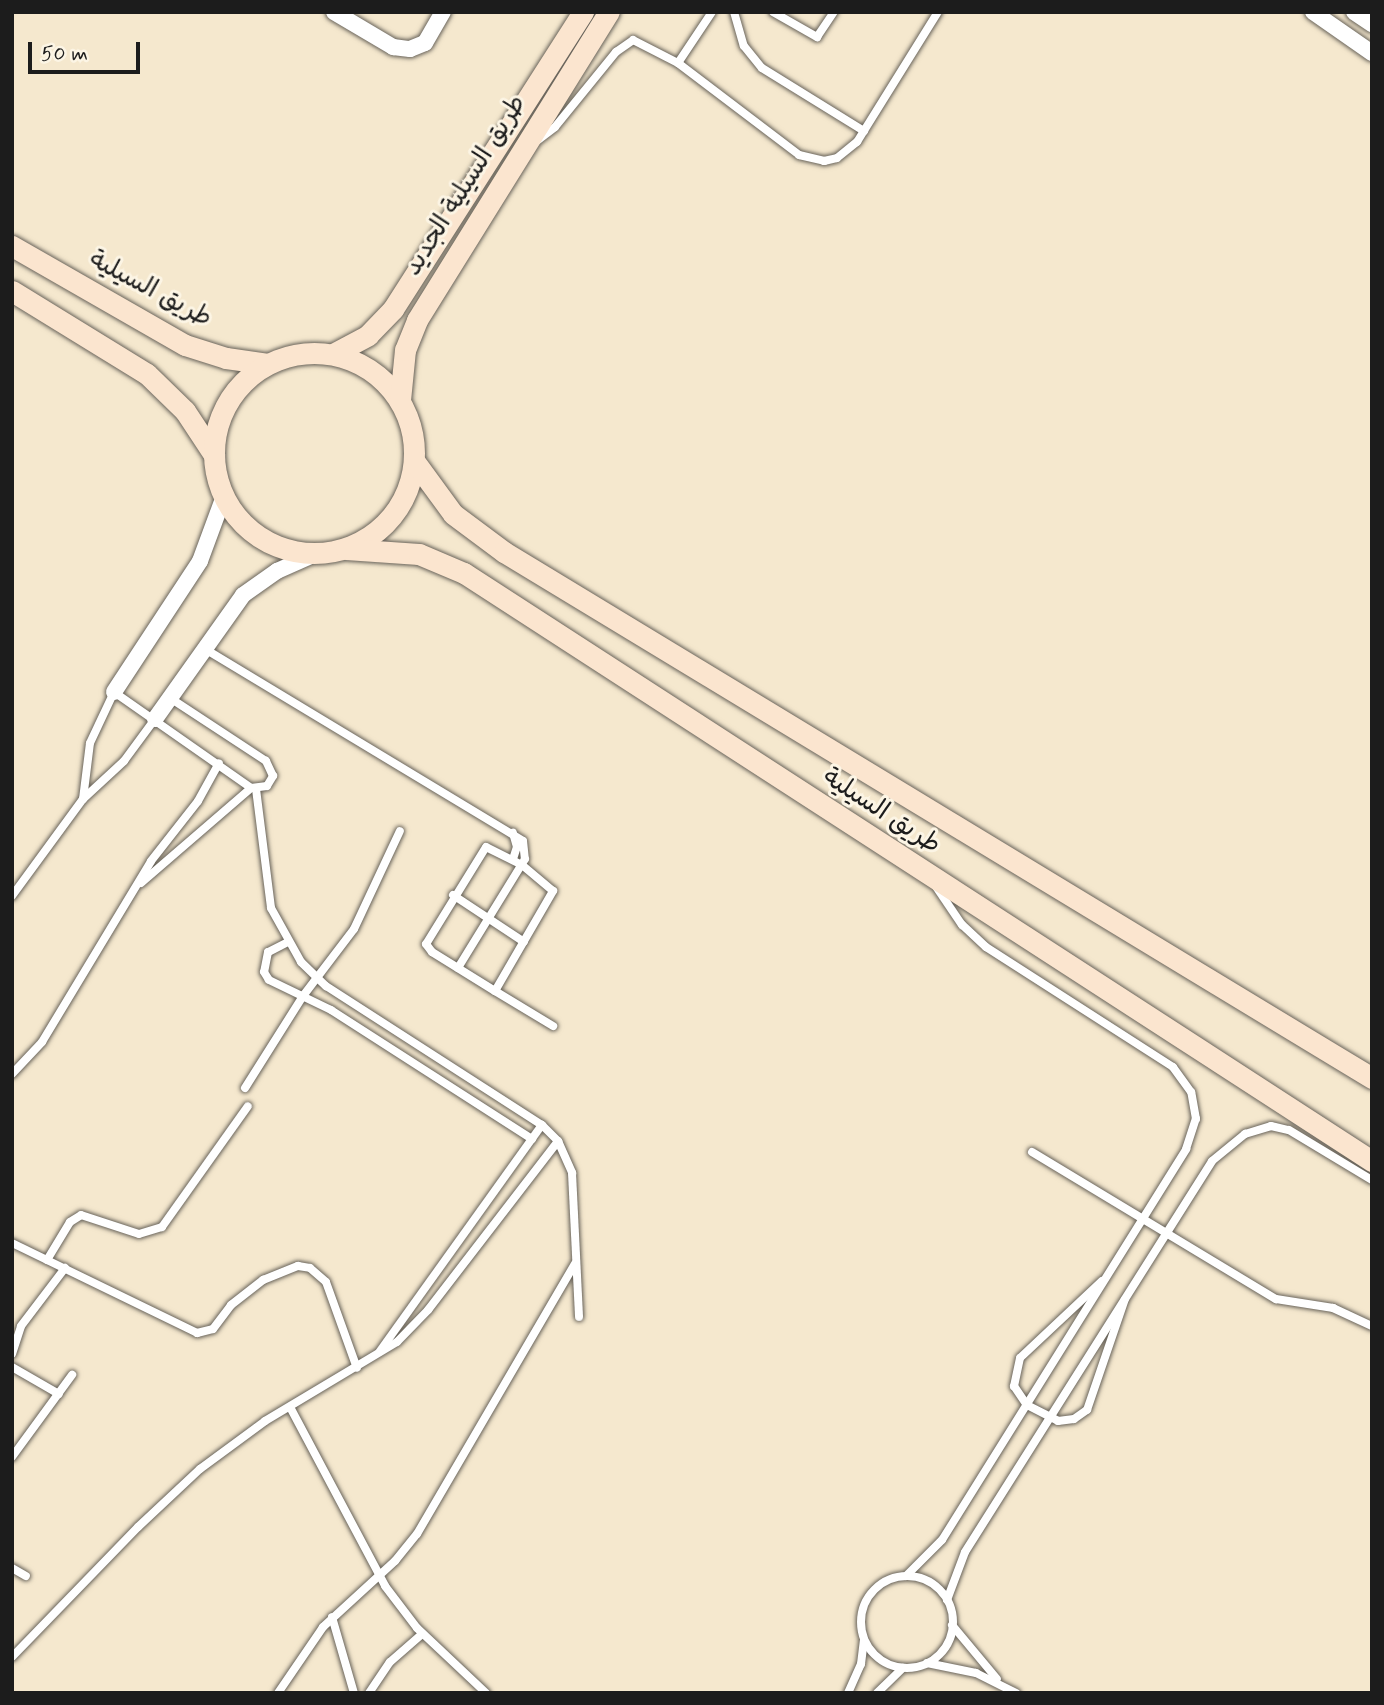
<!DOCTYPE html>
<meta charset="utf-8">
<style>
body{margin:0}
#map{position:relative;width:1384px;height:1705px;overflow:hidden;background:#f5e8ce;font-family:Mynerve,"Playpen Sans Arabic",sans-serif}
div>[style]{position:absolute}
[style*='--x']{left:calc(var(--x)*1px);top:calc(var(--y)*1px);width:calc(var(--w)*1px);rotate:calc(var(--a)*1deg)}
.roads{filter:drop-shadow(0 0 2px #68635a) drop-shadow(0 0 2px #68635a)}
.lane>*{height:8px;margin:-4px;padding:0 4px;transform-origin:4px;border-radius:4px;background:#fff}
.lane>.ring{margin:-4px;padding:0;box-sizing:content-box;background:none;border:8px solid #fff;border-radius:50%}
.street>*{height:16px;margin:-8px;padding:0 8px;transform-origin:8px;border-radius:8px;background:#fff}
.secondary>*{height:21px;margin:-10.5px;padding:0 10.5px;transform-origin:10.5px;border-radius:10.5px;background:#fbe5cf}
.secondary>.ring{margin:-10.5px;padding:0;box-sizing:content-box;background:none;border:21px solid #fbe5cf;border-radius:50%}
span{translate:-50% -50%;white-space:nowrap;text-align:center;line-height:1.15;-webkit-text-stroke:6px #fcf5e5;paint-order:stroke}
.street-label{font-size:26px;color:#1c1c1c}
.frame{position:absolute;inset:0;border:14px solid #1c1c1c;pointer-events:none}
.scale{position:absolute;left:28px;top:42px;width:112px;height:32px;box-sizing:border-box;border:4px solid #1c1c1c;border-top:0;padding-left:9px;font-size:21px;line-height:24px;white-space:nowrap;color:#1c1c1c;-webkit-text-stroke:5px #fcf5e5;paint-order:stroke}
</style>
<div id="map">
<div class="roads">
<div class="lane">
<i style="--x:734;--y:12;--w:35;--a:74"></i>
<i style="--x:744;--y:46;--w:28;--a:51"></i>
<i style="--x:762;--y:68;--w:120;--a:31.7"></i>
<i style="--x:773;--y:12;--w:51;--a:29.6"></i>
<i style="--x:817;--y:37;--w:30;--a:-56"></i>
<i style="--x:678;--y:63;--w:61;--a:-56.3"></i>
<i style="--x:538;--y:140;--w:21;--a:-37"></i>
<i style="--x:555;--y:127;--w:97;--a:-50.9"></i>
<i style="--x:616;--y:52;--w:21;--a:-35"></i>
<i style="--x:633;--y:40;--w:51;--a:27.1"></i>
<i style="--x:678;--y:63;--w:152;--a:37.2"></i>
<i style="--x:799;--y:155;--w:26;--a:13"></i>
<i style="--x:824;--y:161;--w:13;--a:-13"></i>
<i style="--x:837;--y:158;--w:26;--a:-39"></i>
<i style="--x:857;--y:142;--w:153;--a:-58.1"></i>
<i style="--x:205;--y:649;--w:371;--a:31.1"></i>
<i style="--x:523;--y:841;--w:18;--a:84"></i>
<i style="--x:525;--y:859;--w:128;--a:121.6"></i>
<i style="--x:256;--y:789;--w:120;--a:82.8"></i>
<i style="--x:271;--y:908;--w:62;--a:60.9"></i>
<i style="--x:301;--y:962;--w:35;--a:44"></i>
<i style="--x:326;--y:986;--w:257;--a:32.8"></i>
<i style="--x:542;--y:1125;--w:23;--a:45"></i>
<i style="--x:558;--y:1141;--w:35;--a:66"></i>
<i style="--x:572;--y:1173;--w:144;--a:87.2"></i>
<i style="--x:83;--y:799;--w:56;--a:-82.9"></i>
<i style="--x:90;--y:743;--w:56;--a:-64.8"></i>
<i style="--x:114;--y:692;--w:167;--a:35"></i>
<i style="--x:251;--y:788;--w:16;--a:-7"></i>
<i style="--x:267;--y:786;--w:12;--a:-59"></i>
<i style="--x:273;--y:776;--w:17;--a:-115"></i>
<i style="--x:266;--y:761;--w:115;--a:-146.7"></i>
<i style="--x:513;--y:859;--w:13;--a:-72"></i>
<i style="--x:517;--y:847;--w:15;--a:-106"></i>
<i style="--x:141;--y:883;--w:145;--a:-40.8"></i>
<i style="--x:453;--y:895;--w:85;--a:33.5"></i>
<i style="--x:12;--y:896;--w:120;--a:-53.8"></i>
<i style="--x:83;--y:799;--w:56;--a:-42.8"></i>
<i style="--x:124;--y:761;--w:52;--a:-53.6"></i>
<i style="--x:286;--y:943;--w:20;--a:153"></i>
<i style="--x:268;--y:952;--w:20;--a:101"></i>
<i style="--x:264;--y:972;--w:9;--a:58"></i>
<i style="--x:269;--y:980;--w:69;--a:25.8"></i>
<i style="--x:331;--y:1010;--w:239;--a:32.7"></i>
<i style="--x:495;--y:991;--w:116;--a:-59.9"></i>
<i style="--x:553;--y:891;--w:40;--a:-140"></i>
<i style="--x:522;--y:865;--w:40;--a:-153.4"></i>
<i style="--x:486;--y:847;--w:114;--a:121.7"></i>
<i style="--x:426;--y:944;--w:10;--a:53"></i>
<i style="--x:432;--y:952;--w:74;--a:31.8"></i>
<i style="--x:495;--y:991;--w:68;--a:31.1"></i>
<i style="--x:12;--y:1074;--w:44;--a:-46.8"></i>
<i style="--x:42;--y:1042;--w:211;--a:-58.9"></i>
<i style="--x:151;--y:861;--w:76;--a:-51.9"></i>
<i style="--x:198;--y:801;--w:43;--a:-61.1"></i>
<i style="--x:245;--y:1088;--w:109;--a:-57.8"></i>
<i style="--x:303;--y:996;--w:84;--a:-52.7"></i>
<i style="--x:354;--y:929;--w:108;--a:-64.9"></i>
<i style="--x:1032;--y:1152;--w:285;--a:31.1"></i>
<i style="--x:1276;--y:1299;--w:58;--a:9"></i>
<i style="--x:1333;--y:1308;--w:43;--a:24.8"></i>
<i style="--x:12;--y:1243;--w:206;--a:25.9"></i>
<i style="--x:197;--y:1333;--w:16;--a:-14"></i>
<i style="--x:213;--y:1329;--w:30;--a:-53"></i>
<i style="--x:231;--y:1305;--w:41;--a:-38"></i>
<i style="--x:263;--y:1280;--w:38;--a:-22"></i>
<i style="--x:298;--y:1266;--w:12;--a:9"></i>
<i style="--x:310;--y:1268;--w:21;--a:41"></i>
<i style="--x:326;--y:1282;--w:91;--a:70.2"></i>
<i style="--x:47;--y:1260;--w:44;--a:-58.8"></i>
<i style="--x:70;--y:1222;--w:13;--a:-32"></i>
<i style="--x:81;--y:1215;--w:61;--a:18.1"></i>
<i style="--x:139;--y:1234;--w:24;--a:-17"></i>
<i style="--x:162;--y:1227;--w:148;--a:-54.6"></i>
<i style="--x:1102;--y:1281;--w:112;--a:136.8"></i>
<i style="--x:1020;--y:1358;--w:29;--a:102"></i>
<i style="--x:1014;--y:1386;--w:23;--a:56"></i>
<i style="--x:1027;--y:1405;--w:35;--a:27"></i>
<i style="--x:1058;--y:1421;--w:16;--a:-7"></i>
<i style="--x:1074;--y:1419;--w:16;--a:-35"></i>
<i style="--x:1087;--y:1410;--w:117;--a:-71.1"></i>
<i style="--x:380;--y:1351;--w:278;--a:-54.4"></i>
<i style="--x:12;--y:1354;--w:29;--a:-72"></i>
<i style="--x:21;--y:1326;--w:73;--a:-52.8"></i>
<i style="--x:12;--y:1367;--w:54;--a:29.9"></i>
<i style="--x:290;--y:1407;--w:203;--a:62"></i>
<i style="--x:385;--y:1586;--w:53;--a:52.7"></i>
<i style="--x:417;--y:1628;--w:95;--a:43.3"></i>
<i style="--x:12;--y:1457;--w:102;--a:-53.8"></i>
<i style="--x:12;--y:1568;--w:16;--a:30"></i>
<i style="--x:906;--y:1576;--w:51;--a:-45"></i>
<i style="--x:942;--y:1540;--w:461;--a:-58"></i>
<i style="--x:1186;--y:1149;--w:32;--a:-72"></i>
<i style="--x:1196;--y:1119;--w:27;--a:-100"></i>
<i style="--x:1191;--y:1092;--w:31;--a:-126"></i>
<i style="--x:1173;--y:1067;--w:222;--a:-147.3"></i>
<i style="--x:986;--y:947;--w:33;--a:-137"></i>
<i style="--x:962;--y:925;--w:48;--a:-124"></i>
<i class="ring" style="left:861px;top:1576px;width:84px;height:84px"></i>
<i style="--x:947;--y:1600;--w:51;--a:-69.4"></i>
<i style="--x:965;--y:1552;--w:462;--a:-57.7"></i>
<i style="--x:1212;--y:1161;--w:43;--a:-39.3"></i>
<i style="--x:1245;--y:1134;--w:27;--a:-17"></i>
<i style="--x:1271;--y:1126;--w:18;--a:13"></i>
<i style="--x:1289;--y:1130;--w:97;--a:31.1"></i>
<i style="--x:332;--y:1617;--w:79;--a:73.9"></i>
<i style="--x:952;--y:1625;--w:70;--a:50.2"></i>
<i style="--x:12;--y:1657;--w:181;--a:-45.9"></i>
<i style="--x:138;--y:1527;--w:85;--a:-43.1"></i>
<i style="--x:200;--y:1469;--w:81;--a:-36.4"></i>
<i style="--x:265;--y:1421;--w:154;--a:-30.9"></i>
<i style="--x:397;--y:1342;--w:45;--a:-45.9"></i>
<i style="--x:428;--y:1310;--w:213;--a:-52.4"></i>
<i style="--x:927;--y:1663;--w:50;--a:11.5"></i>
<i style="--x:976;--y:1673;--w:45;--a:26.6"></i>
<i style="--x:278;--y:1693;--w:80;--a:-55.7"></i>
<i style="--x:323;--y:1627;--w:98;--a:-42.5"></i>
<i style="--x:395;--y:1561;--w:35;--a:-51"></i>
<i style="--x:417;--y:1534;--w:313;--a:-59.7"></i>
<i style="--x:369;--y:1693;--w:37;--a:-56"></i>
<i style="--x:390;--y:1662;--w:43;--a:-41.2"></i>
<i style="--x:848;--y:1693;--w:32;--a:-66"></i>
<i style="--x:861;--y:1664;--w:24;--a:-83"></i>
<i style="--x:877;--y:1693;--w:36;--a:-44"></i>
</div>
<div class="street">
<i style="--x:334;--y:12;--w:69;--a:30.7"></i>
<i style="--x:393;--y:47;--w:17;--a:7"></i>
<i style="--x:410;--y:49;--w:16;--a:-22"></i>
<i style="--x:425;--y:43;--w:36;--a:-60"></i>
<i style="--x:1313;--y:12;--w:72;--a:34.8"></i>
<i style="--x:1354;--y:12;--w:22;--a:34"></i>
<i style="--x:114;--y:692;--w:157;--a:-56.7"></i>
<i style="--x:200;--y:561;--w:69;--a:-69.7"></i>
<i style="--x:155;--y:719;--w:152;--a:-54.6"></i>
<i style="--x:243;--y:595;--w:42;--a:-35.2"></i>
<i style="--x:277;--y:571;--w:42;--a:-24.1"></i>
</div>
<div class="secondary">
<i style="--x:12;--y:246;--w:199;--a:29.8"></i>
<i style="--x:185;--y:345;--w:43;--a:17.6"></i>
<i style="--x:226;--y:358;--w:42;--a:8.1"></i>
<i style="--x:12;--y:291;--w:158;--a:31.6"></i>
<i style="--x:147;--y:374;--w:53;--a:44.2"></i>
<i style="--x:185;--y:411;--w:53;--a:56.6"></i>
<i class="ring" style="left:214px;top:353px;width:179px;height:179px"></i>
<i style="--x:333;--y:354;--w:40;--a:-28"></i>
<i style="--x:368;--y:335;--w:36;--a:-46"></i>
<i style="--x:393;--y:309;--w:353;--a:-57.4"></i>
<i style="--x:400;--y:400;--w:50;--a:-84.3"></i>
<i style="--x:405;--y:350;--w:32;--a:-68"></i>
<i style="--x:417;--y:320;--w:363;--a:-58.1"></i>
<i style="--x:415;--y:462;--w:64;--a:53.8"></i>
<i style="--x:453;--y:514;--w:64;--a:36.7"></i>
<i style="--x:504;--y:552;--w:1015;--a:31.22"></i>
<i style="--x:346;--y:549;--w:73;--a:3.9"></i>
<i style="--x:419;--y:554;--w:49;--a:22.9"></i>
<i style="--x:464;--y:573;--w:1082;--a:32.93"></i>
</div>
</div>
<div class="street-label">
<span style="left:466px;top:186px;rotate:-58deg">طريق السيلية الجديد</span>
<span style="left:150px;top:290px;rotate:28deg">طريق السيلية</span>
<span style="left:881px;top:812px;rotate:33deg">طريق السيلية</span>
</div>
<div class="frame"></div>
<div class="scale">50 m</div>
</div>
